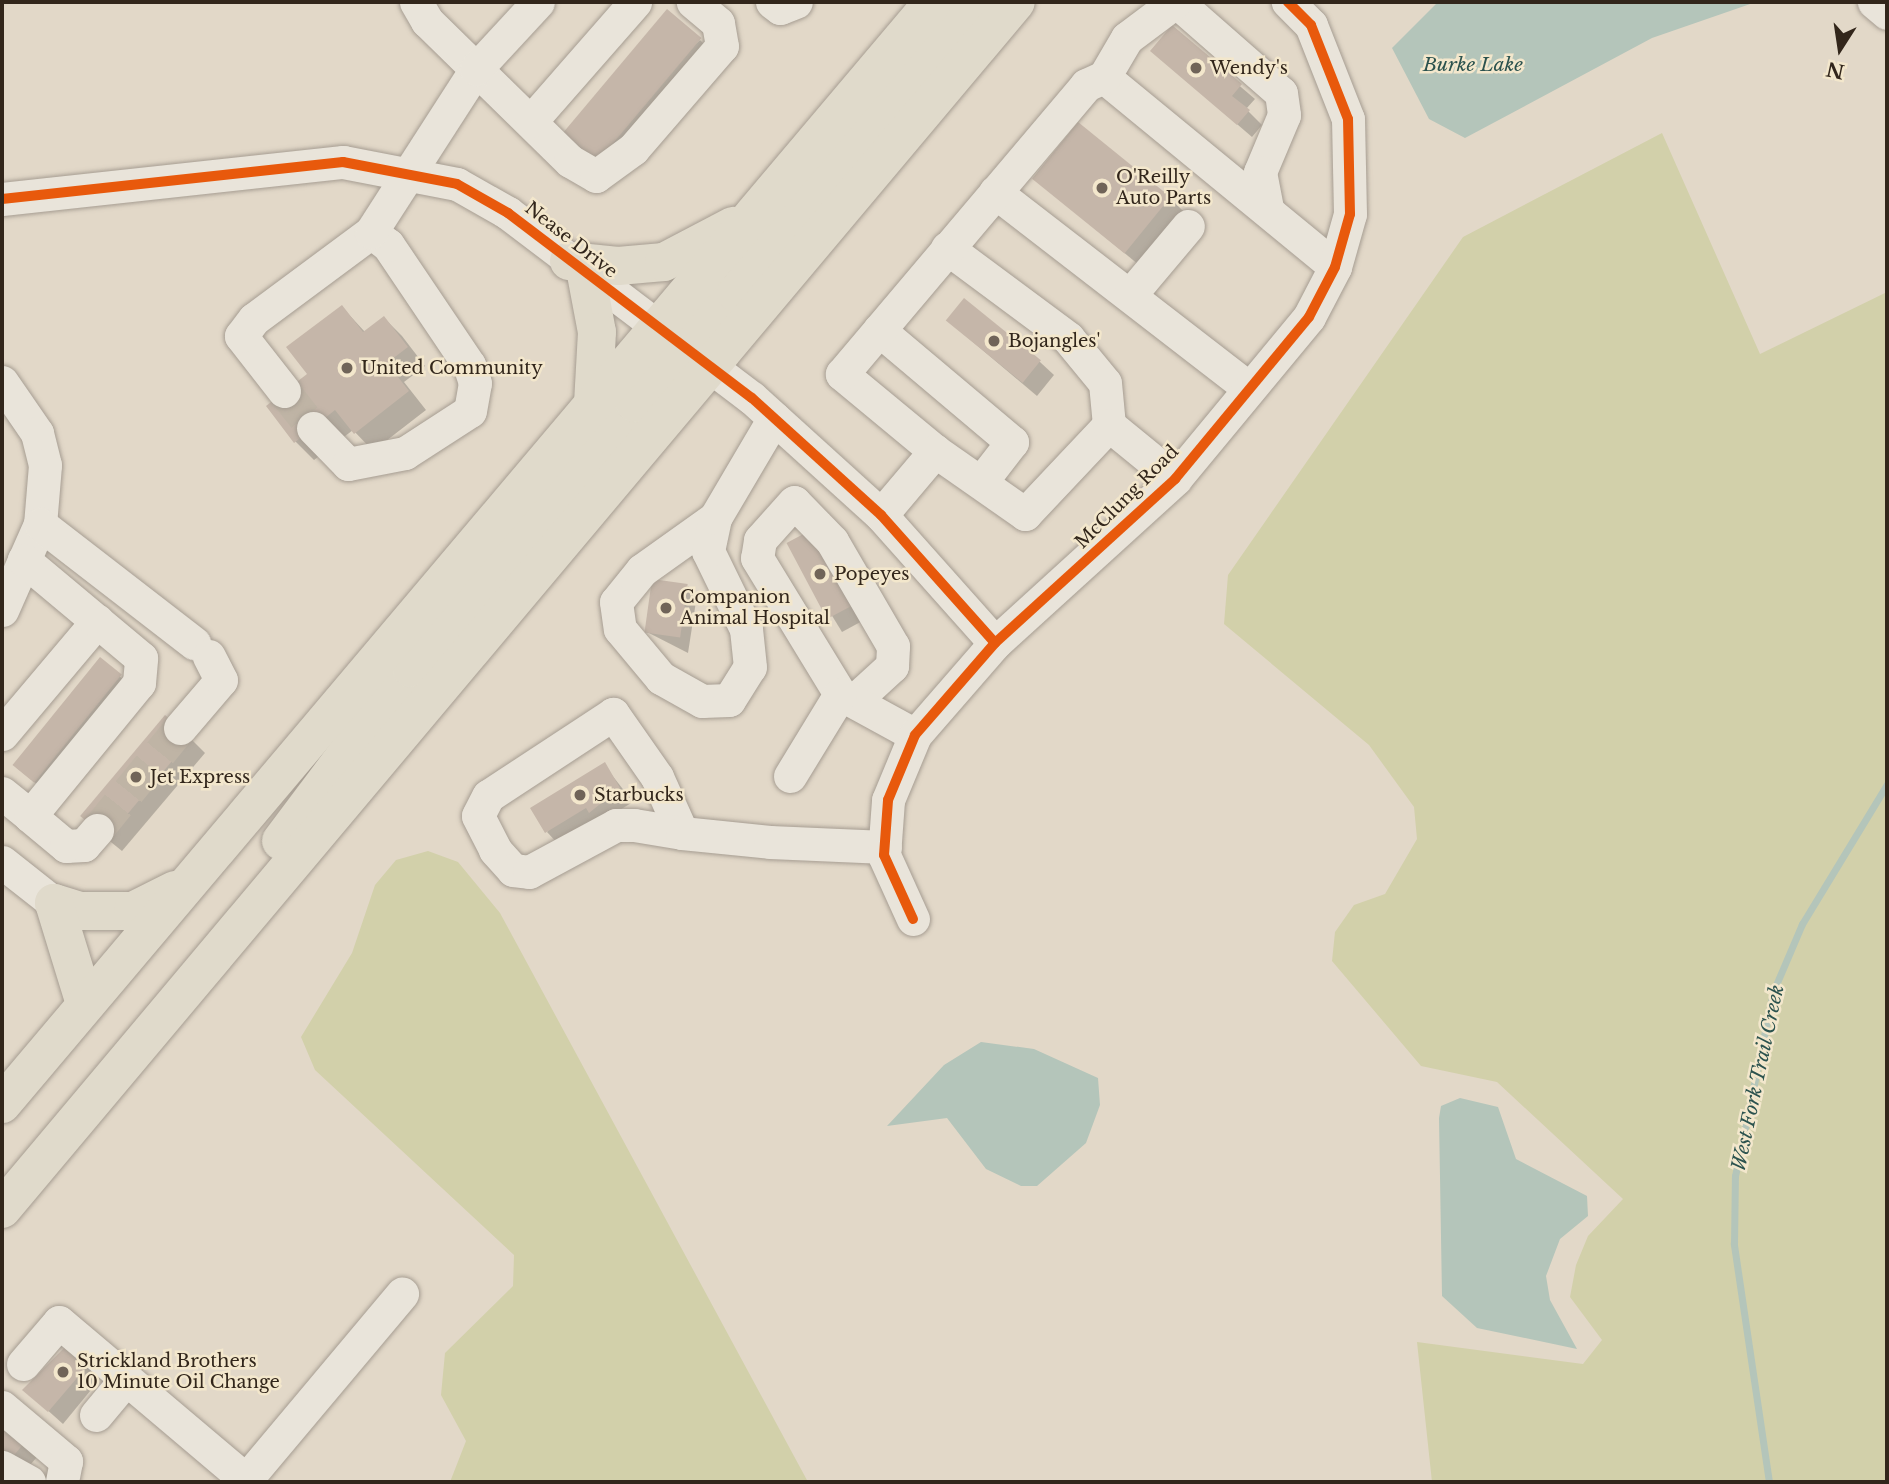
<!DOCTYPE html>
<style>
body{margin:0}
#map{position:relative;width:1889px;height:1484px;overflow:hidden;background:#e2d8c8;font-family:"Libre Baskerville",serif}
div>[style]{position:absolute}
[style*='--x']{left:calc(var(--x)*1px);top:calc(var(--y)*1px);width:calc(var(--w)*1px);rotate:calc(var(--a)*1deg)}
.green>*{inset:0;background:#d2d0aa}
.water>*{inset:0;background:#b4c5ba}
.shadow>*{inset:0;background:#0003}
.stream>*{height:7px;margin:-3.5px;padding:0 3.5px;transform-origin:3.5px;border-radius:3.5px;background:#b4c5ba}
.building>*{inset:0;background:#c5b6a9;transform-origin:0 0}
.minor-tunnel>*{height:33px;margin-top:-16.5px;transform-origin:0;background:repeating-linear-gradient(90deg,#bfb4a5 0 33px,transparent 0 50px)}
.roads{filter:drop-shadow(0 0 2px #a69d92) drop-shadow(0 0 2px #a69d92)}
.minor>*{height:33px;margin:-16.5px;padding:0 16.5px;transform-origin:16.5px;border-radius:16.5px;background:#e9e4da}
.major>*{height:38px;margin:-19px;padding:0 19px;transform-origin:19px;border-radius:19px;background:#e0dacb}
.cycleway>*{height:10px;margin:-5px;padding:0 5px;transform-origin:5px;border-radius:5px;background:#e8590c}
.dots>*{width:19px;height:19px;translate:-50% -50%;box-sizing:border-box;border:4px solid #f3e7cc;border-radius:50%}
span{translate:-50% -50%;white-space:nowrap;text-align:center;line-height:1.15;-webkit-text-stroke:5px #f3e7cc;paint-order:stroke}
.poi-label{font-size:18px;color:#32261b}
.left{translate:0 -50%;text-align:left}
.street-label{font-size:18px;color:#32261b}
.water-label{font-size:19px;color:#2b524e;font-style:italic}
.frame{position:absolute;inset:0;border:4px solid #32261b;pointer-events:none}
.north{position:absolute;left:1805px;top:14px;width:70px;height:70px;-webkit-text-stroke:5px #f3e7cc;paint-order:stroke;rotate:192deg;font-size:19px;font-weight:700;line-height:28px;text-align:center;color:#32261b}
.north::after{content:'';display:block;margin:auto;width:24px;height:32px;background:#32261b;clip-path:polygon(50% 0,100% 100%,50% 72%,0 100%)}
</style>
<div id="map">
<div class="green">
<i style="clip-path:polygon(1662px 133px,1760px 354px,1887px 292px,1887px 1482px,1432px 1482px,1417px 1342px,1583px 1364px,1602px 1340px,1570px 1297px,1576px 1265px,1588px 1236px,1623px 1199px,1497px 1082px,1421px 1066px,1332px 961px,1335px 932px,1354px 905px,1385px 894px,1417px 839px,1414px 807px,1369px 745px,1224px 624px,1228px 575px,1463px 237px)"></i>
<i style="clip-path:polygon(428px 851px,458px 862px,500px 913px,808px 1482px,450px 1482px,466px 1441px,441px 1395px,445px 1353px,513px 1286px,514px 1255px,315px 1070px,301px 1037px,352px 953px,375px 885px,396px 860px)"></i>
</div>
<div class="water">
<i style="clip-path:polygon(1438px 2px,1756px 2px,1652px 38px,1465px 138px,1429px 119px,1392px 48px)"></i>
<i style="clip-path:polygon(981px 1042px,1034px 1049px,1098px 1078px,1100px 1105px,1086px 1143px,1037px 1186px,1021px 1186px,986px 1169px,947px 1118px,887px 1126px,944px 1065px)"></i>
<i style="clip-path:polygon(1460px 1098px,1498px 1107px,1516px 1159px,1587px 1196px,1588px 1216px,1560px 1239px,1546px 1276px,1550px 1300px,1577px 1349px,1477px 1328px,1442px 1296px,1439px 1118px,1441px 1106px)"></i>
</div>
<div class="shadow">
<i style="clip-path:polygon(1172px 28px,1255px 99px,1246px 109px,1262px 125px,1252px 137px,1152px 51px)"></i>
<i style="clip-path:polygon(700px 40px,718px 58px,613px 177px,581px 148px)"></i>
<i style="clip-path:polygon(1035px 179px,1170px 198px,1188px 216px,1145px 270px)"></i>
<i style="clip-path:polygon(342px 307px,365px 332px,384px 318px,402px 336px,425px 366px,404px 382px,426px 410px,373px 451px,353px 430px,314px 460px,295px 441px,309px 374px)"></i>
<i style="clip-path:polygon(948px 321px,1040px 362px,1054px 375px,1037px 396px)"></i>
<i style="clip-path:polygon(788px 544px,866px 619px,842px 632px)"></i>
<i style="clip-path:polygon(688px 586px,697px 595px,688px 653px,645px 631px)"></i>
<i style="clip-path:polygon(101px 660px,125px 681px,38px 785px,17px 768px)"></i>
<i style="clip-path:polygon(191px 739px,205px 753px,122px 851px,96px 830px)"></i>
<i style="clip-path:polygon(604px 765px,633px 802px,560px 846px,547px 832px)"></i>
<i style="clip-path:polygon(87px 1366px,100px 1379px,63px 1424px,25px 1390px)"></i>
<i style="clip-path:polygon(2px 1426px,37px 1457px,25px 1471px,2px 1453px)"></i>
</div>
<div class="stream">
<i style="--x:1769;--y:1482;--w:241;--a:-98.4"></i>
<i style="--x:1734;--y:1244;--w:68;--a:-89.2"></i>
<i style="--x:1735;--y:1176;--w:188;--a:-78.3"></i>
<i style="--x:1773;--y:992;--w:74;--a:-66.9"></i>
<i style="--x:1802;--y:924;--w:164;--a:-58.7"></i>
</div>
<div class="building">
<i style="left:667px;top:9px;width:45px;height:162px;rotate:40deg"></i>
<i style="clip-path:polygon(1172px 25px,1242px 84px,1232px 96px,1250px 110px,1237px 125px,1150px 51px)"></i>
<i style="left:1078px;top:122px;width:119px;height:73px;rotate:39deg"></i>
<i style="left:964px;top:298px;width:99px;height:29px;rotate:39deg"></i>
<i style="clip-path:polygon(342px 305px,363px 332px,384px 316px,408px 347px,387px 363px,409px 391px,354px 434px,335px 410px,294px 443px,266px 406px,307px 374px,286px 347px)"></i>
<i style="left:813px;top:529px;width:86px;height:30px;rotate:62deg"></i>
<i style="left:652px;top:579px;width:36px;height:54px;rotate:8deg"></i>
<i style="left:100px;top:657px;width:28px;height:139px;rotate:39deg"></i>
<i style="left:165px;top:715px;width:35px;height:132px;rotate:40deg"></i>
<i style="clip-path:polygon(605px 762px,620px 788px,589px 813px,586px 808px,545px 833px,530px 808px)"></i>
<i style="clip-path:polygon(66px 1346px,88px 1365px,48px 1412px,22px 1390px)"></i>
<i style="clip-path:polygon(2px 1424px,25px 1442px,11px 1459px,2px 1452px)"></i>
</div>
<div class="minor-tunnel">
<i style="--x:284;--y:391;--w:47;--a:51.9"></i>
<i style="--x:97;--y:830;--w:132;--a:-50.9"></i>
</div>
<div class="roads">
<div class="minor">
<i style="--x:416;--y:2;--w:22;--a:60"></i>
<i style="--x:427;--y:21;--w:200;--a:44.4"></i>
<i style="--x:570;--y:161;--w:30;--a:30"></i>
<i style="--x:596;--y:176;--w:46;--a:-36.1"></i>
<i style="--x:633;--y:149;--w:136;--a:-49.2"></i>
<i style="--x:722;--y:46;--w:23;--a:-100"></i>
<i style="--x:718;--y:23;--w:33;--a:-140"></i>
<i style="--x:772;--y:2;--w:10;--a:37"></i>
<i style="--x:780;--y:8;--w:17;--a:-21"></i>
<i style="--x:1177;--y:2;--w:138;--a:41.2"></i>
<i style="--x:1281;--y:93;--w:22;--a:82"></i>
<i style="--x:1284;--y:115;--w:62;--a:112.8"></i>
<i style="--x:1260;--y:172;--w:36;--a:79"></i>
<i style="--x:1874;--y:2;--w:17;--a:40"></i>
<i style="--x:1104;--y:77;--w:299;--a:39.4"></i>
<i style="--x:531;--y:121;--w:158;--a:-48.8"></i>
<i style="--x:995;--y:192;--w:321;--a:37.7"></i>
<i style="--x:2;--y:199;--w:343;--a:-6.2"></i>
<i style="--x:343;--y:162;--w:116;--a:10.9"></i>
<i style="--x:457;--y:184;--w:59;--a:29.6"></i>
<i style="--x:508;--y:213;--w:306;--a:37.2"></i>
<i style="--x:752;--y:398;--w:174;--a:42.2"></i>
<i style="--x:881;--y:515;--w:171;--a:48.3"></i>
<i style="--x:947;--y:248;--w:151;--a:36.6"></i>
<i style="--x:1068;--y:338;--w:58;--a:50.6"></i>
<i style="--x:1105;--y:383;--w:42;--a:84.6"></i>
<i style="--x:1130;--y:295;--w:90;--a:-50"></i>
<i style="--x:879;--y:330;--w:174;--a:40.1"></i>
<i style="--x:1012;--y:442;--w:51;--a:127.8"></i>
<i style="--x:2;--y:382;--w:62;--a:55.5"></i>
<i style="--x:37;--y:433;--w:33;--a:76"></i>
<i style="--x:45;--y:465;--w:59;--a:94.8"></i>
<i style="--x:40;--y:524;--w:94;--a:113.8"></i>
<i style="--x:284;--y:391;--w:70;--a:-128"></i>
<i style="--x:241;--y:336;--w:21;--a:-53"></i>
<i style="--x:254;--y:319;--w:146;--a:-36.6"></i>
<i style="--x:313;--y:428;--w:50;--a:45.8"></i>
<i style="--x:348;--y:464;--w:58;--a:-10.9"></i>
<i style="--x:405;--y:453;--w:77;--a:-32.9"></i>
<i style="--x:470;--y:411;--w:28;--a:-80"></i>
<i style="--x:475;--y:383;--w:19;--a:-108"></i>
<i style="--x:469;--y:365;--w:145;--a:-124"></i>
<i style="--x:388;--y:245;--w:21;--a:-143"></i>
<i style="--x:371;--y:232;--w:194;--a:-57.2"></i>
<i style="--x:476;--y:69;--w:91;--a:-47.2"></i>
<i style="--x:935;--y:451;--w:121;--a:-140.4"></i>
<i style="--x:842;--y:374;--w:378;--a:-49.8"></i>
<i style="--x:1086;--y:85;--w:20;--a:-24"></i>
<i style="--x:1104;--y:77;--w:45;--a:-59.5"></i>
<i style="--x:1127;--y:38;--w:60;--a:-36.9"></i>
<i style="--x:881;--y:515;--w:84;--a:-49.8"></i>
<i style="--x:935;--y:451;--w:110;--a:35"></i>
<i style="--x:1025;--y:514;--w:122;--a:-46.7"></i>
<i style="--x:1109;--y:425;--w:85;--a:39.3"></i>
<i style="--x:715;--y:518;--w:90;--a:144.5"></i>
<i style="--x:642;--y:570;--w:41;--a:129.1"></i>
<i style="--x:616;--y:602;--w:27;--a:82"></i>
<i style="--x:620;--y:629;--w:64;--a:50.1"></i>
<i style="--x:661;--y:678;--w:47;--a:29.3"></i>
<i style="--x:702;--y:701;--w:27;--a:-2"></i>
<i style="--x:729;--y:700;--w:39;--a:-58"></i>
<i style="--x:750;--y:667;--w:38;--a:-96"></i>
<i style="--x:746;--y:629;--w:87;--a:-116"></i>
<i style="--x:708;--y:551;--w:34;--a:-78"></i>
<i style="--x:715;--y:518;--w:116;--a:-59.5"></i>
<i style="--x:40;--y:524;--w:195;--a:37.7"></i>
<i style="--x:856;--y:699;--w:49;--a:-42.5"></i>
<i style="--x:892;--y:666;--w:20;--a:-87"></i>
<i style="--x:893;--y:646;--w:121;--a:-120.2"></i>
<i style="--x:832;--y:541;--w:54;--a:-134.3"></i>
<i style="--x:794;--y:502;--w:51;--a:131.8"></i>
<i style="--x:760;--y:540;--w:18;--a:99"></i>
<i style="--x:757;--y:558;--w:159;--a:58.6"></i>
<i style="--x:840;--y:694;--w:85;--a:28.7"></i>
<i style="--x:180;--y:728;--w:63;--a:-49.5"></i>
<i style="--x:221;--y:680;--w:27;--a:-117"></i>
<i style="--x:2;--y:734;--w:148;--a:-49.9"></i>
<i style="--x:790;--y:776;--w:96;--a:-58.6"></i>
<i style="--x:2;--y:793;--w:36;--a:39"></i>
<i style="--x:30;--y:816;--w:172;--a:-50.7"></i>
<i style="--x:139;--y:683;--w:25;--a:-85"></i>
<i style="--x:141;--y:658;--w:153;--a:-140.1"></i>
<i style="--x:30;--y:816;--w:47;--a:39.8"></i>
<i style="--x:66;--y:846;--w:18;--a:-3"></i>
<i style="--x:84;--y:845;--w:20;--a:-49"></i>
<i style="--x:682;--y:833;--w:61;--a:-114.1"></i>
<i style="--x:657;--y:777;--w:77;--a:-124.9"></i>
<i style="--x:613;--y:714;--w:149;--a:146.7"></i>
<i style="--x:488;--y:796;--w:22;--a:117"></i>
<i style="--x:478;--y:816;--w:38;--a:63"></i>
<i style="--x:495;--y:850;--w:27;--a:48"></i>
<i style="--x:513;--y:870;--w:16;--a:7"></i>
<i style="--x:529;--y:872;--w:99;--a:-28.4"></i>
<i style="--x:616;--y:825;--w:18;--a:0"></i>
<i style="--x:634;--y:825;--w:49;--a:9.5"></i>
<i style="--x:682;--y:833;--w:88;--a:5.8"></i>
<i style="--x:770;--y:842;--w:115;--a:2.5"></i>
<i style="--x:2;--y:862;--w:66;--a:38.3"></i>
<i style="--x:913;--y:919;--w:70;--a:-114.4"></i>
<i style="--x:884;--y:855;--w:55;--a:-85.8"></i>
<i style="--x:888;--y:800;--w:70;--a:-67.4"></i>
<i style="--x:915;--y:735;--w:122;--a:-49"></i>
<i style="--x:995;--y:643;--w:244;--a:-42.3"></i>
<i style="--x:1175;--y:479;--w:210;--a:-50.4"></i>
<i style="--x:1309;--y:317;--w:56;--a:-62.5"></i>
<i style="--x:1335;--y:267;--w:55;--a:-74.2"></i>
<i style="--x:1350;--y:214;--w:95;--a:-91.2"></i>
<i style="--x:1348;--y:119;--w:101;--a:-111.5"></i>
<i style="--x:1311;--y:25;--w:33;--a:-135"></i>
<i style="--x:23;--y:1364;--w:55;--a:-49.4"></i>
<i style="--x:59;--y:1322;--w:245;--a:40.2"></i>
<i style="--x:2;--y:1407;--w:84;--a:40.2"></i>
<i style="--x:66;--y:1461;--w:21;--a:101"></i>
<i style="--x:96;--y:1415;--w:47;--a:-50.2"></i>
<i style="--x:2;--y:1467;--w:31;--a:29"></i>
<i style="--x:244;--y:1482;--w:246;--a:-50"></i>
</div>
<div class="major">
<i style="--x:569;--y:261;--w:49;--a:5.8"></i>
<i style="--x:618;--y:266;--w:46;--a:-5"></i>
<i style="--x:664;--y:262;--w:78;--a:-27.6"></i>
<i style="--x:586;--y:274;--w:59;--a:79.3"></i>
<i style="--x:597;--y:332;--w:71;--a:93.2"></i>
<i style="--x:281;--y:841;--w:216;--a:-53.1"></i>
<i style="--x:411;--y:668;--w:346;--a:-49.9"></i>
<i style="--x:634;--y:403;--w:150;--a:-47.2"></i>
<i style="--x:736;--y:293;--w:377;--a:-50.5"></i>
<i style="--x:54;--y:903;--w:27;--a:17"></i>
<i style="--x:80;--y:911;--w:53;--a:0"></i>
<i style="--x:133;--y:911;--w:47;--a:-26.6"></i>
<i style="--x:54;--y:903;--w:106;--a:72.9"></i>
<i style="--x:2;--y:1104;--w:1443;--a:-49.81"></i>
<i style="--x:2;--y:1209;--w:1576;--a:-49.97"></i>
</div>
</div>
<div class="cycleway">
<i style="--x:2;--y:199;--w:343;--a:-6.2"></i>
<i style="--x:343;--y:162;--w:116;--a:10.9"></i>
<i style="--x:457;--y:184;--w:59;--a:29.6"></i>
<i style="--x:508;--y:213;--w:306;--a:37.2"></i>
<i style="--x:752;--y:398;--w:174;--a:42.2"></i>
<i style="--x:881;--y:515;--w:171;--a:48.3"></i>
<i style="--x:913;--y:919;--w:70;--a:-114.4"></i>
<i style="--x:884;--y:855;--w:55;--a:-85.8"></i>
<i style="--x:888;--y:800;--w:70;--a:-67.4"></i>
<i style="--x:915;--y:735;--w:122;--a:-49"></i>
<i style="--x:995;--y:643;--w:244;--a:-42.3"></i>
<i style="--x:1175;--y:479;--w:210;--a:-50.4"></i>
<i style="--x:1309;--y:317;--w:56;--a:-62.5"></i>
<i style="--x:1335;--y:267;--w:55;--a:-74.2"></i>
<i style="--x:1350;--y:214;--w:95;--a:-91.2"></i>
<i style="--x:1348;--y:119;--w:101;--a:-111.5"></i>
<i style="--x:1311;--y:25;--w:33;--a:-135"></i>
</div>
<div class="dots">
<i style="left:1196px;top:68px;background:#706458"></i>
<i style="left:1102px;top:188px;background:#706458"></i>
<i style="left:994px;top:341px;background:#706458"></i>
<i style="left:347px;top:368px;background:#706458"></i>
<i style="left:820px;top:574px;background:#706458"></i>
<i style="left:666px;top:608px;background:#706458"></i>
<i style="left:136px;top:777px;background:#706458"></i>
<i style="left:580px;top:795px;background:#706458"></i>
<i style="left:63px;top:1372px;background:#706458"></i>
</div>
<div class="poi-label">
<span class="left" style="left:1210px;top:68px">Wendy's</span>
<span class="left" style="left:1116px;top:188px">O'Reilly<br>Auto Parts</span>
<span class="left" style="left:1008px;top:341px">Bojangles'</span>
<span class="left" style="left:361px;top:368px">United Community</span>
<span class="left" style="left:834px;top:574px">Popeyes</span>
<span class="left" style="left:680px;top:608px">Companion<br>Animal Hospital</span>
<span class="left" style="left:150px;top:777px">Jet Express</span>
<span class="left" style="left:594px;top:795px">Starbucks</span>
<span class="left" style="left:77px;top:1372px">Strickland Brothers<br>10 Minute Oil Change</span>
</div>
<div class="street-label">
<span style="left:571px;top:240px;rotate:38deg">Nease Drive</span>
<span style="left:1127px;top:497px;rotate:-45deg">McClung Road</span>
</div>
<div class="water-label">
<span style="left:1473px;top:65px">Burke Lake</span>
<span style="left:1758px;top:1078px;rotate:-78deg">West Fork Trail Creek</span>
</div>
<div class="frame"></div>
<div class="north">N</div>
</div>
